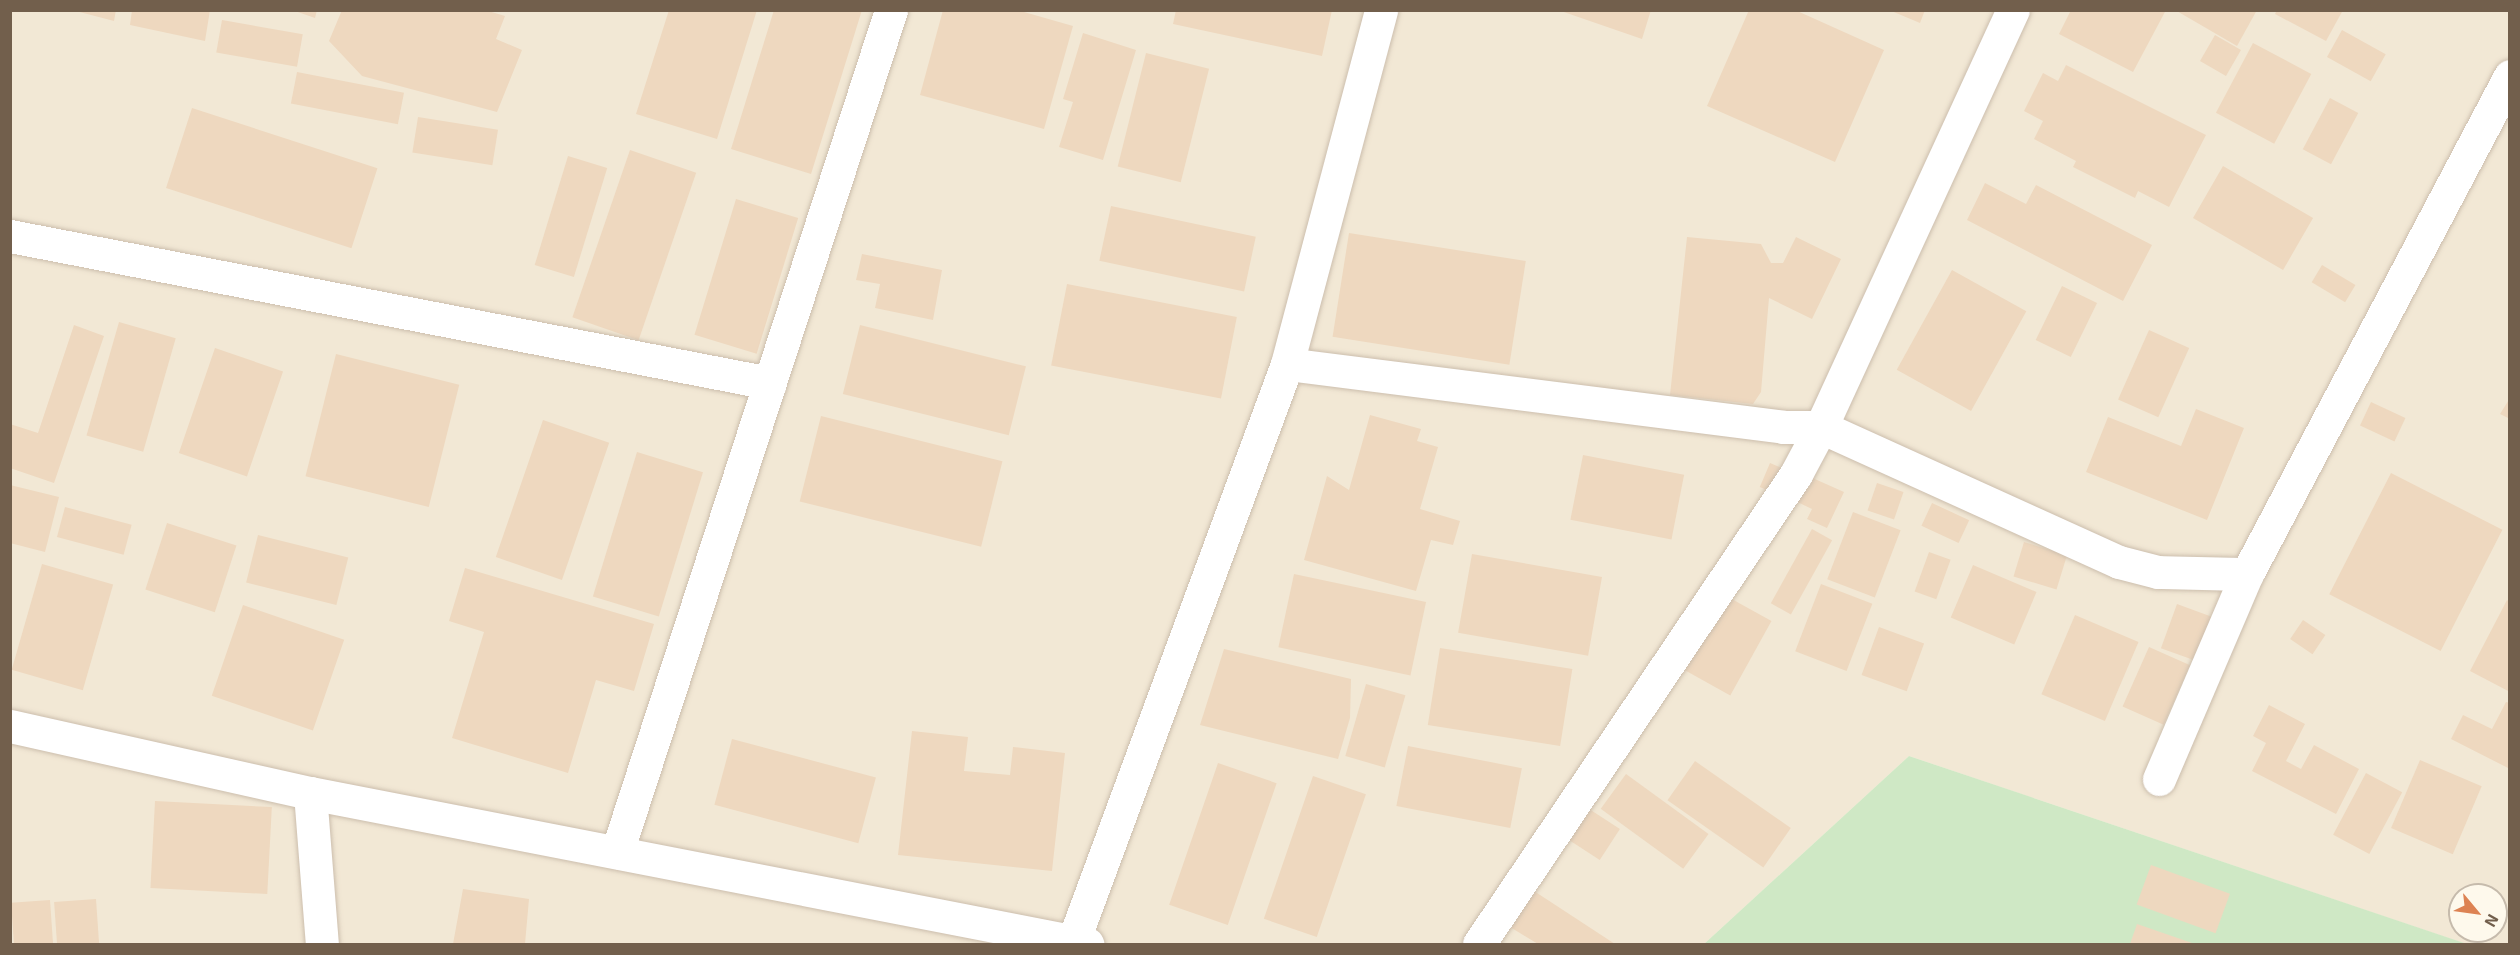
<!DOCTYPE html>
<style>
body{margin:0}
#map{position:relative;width:2520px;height:955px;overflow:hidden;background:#fbf5e6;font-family:"Exo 2",sans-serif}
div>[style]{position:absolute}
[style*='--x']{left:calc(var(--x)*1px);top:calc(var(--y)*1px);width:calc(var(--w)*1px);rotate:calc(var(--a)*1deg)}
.residential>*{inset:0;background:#f2e8d5}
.green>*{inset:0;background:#cfe8c5}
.building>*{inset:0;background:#eed8bf;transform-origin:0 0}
.roads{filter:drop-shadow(0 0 2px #ccbead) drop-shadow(0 0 2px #ccbead)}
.minor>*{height:33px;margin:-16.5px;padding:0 16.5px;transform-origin:16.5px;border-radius:16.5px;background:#fff}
span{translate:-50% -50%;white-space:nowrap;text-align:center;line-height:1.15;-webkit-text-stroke:6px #fef9ec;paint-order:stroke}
.frame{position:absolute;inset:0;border:12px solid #725f4c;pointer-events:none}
.north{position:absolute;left:2448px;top:883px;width:60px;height:60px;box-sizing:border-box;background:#fef9ec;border:2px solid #c6bbac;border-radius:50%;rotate:119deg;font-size:16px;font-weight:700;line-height:24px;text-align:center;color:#725f4c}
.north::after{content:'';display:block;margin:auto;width:21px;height:27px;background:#dd8353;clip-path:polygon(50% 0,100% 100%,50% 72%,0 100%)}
</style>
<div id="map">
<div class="residential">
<i style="clip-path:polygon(evenodd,10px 11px,2509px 11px,2509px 944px,2466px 944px,1909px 756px,1704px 944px,11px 944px,10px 11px,2460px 895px,2496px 895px,2496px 931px,2460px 931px,2460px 895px)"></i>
</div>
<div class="green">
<i style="clip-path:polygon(1909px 756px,2467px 944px,1704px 944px)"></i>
</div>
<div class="building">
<i style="clip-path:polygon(72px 10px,116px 10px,114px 21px)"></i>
<i style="clip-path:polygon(132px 10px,210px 10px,205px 41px,130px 25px)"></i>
<i style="clip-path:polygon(292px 10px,317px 10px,315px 18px)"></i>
<i style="clip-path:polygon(342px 10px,485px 10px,505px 16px,496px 39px,522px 50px,497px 112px,362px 76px,329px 41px)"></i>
<i style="clip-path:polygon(669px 10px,757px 10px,717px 139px,636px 114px)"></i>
<i style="clip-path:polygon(774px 10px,862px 10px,811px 174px,731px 149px)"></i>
<i style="clip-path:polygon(943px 10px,1017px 10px,1073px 26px,1044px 129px,920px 95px)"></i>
<i style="clip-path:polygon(1176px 10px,1332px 10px,1322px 56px,1173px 24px)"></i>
<i style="clip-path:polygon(1558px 10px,1651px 10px,1642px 39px)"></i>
<i style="clip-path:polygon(1749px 10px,1795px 10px,1884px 50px,1835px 162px,1707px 106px)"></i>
<i style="clip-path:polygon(1889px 10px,1925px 10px,1920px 23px)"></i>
<i style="clip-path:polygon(2071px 10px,2166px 10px,2133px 72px,2059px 34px)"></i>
<i style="clip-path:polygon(2175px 10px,2257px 10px,2237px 46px)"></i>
<i style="clip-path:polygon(2277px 10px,2343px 10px,2326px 41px,2275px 14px)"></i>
<i style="left:222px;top:20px;width:82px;height:33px;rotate:10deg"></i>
<i style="left:2342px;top:30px;width:50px;height:31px;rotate:29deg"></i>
<i style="clip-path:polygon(1083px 33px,1136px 50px,1103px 160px,1059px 147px,1073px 102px,1063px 99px)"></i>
<i style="left:2215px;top:35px;width:30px;height:30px;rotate:30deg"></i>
<i style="left:2253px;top:43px;width:66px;height:79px;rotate:28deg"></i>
<i style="left:1146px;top:53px;width:65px;height:117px;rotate:14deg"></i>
<i style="clip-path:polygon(2066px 65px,2206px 135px,2169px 207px,2138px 191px,2135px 198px,2073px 167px,2076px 161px,2034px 139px,2043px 121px,2024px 111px,2043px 73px,2058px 81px)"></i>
<i style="left:297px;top:72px;width:109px;height:32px;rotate:11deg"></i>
<i style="left:2330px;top:98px;width:32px;height:58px;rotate:28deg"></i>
<i style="left:192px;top:108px;width:195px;height:84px;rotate:18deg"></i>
<i style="left:418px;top:117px;width:81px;height:36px;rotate:9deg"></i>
<i style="left:630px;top:150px;width:70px;height:177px;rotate:19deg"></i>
<i style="left:568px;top:156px;width:41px;height:114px;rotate:17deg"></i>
<i style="left:2223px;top:166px;width:104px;height:60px;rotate:30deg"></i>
<i style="clip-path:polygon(1985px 183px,2026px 204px,2036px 185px,2152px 245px,2123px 301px,1967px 220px)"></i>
<i style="left:736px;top:199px;width:65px;height:142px;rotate:17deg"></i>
<i style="left:1111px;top:206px;width:148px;height:56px;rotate:12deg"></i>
<i style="left:1349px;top:233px;width:179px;height:105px;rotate:9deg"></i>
<i style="clip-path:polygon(1687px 237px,1761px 244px,1771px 263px,1783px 263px,1796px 237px,1841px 259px,1812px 319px,1769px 298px,1761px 392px,1753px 404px,1670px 395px)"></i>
<i style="clip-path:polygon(862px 254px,942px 270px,933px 320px,875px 308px,880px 284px,856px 280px)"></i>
<i style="left:2322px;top:265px;width:39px;height:20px;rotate:31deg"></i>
<i style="left:1952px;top:270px;width:85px;height:114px;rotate:29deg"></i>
<i style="left:1067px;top:284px;width:173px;height:83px;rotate:11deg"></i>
<i style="left:2062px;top:286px;width:39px;height:60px;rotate:26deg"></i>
<i style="left:119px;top:322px;width:59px;height:118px;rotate:16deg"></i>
<i style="clip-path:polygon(74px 325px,104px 336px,54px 483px,10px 468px,10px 424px,38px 433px)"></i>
<i style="left:860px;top:325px;width:171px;height:71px;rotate:14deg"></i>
<i style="left:2149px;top:330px;width:44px;height:76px;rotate:24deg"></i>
<i style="left:215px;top:348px;width:72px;height:111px;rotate:19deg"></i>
<i style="left:336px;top:354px;width:127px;height:126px;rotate:14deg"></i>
<i style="clip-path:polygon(2510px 398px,2510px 419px,2500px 414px)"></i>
<i style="left:2371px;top:402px;width:38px;height:26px;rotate:25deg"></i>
<i style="clip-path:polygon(2196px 409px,2244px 428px,2207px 520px,2086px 472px,2108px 417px,2181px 446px)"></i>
<i style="clip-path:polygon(1370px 415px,1421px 429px,1417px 441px,1438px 447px,1420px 509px,1460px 521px,1453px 545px,1431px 540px,1416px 591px,1304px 560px,1327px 476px,1349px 490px)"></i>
<i style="left:821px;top:416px;width:187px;height:88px;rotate:14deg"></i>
<i style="left:543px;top:420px;width:70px;height:145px;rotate:19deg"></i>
<i style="left:637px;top:452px;width:69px;height:151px;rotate:17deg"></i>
<i style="left:1583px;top:455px;width:103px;height:66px;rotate:11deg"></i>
<i style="left:1770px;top:463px;width:23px;height:26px;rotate:23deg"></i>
<i style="clip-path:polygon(1799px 472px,1844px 492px,1827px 528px,1807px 519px,1812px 509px,1787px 497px)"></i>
<i style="left:2391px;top:473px;width:125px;height:136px;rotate:27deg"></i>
<i style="left:1877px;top:483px;width:28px;height:29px;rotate:19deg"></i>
<i style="clip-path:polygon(10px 485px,59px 497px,45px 552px,10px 543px)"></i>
<i style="left:1932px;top:503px;width:41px;height:25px;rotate:25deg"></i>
<i style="left:65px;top:507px;width:69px;height:31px;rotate:15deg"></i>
<i style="left:1853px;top:512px;width:51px;height:72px;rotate:21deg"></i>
<i style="left:167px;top:523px;width:73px;height:70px;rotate:18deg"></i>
<i style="left:1812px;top:529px;width:23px;height:85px;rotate:29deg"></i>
<i style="left:258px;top:535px;width:93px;height:49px;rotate:14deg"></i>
<i style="left:2024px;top:542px;width:45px;height:36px;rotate:17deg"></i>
<i style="left:1929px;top:552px;width:23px;height:42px;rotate:20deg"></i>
<i style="left:1472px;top:554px;width:132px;height:80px;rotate:10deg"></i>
<i style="left:42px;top:564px;width:74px;height:110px;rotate:16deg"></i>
<i style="left:1973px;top:565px;width:69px;height:57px;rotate:23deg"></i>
<i style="clip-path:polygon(465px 568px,654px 624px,634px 691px,596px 680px,568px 773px,452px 738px,484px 632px,449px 621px)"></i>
<i style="left:1294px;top:574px;width:135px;height:75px;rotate:12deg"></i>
<i style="left:1821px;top:584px;width:55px;height:72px;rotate:21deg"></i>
<i style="left:1719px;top:592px;width:60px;height:85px;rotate:29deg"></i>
<i style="clip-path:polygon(2507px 600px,2510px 602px,2510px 692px,2470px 671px)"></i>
<i style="left:2177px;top:604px;width:37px;height:47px;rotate:20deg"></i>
<i style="left:243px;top:605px;width:107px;height:96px;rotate:19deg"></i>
<i style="left:2075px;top:615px;width:69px;height:86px;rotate:23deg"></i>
<i style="left:2303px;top:620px;width:27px;height:23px;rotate:34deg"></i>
<i style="left:1879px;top:627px;width:48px;height:51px;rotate:20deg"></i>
<i style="left:2149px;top:647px;width:45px;height:65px;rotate:24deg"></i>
<i style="left:1440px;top:648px;width:134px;height:78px;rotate:9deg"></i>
<i style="clip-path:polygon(1224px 649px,1351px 679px,1350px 718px,1338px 759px,1200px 725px)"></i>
<i style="left:1366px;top:684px;width:41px;height:75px;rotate:16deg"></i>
<i style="clip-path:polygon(2506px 702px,2510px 703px,2510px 769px,2451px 739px,2463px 715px,2492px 729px)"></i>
<i style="clip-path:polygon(2269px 705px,2305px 724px,2286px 761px,2301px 769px,2314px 745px,2359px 769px,2336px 814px,2252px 771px,2266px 743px,2253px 736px)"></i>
<i style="clip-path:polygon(912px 731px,968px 737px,964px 771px,1010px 775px,1013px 747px,1065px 753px,1052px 871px,898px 855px)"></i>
<i style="left:732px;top:739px;width:149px;height:68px;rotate:15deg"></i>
<i style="left:1408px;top:746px;width:116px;height:61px;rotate:11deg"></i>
<i style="left:2420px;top:760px;width:67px;height:74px;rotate:23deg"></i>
<i style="left:1695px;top:761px;width:117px;height:48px;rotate:35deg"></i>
<i style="left:1218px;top:763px;width:62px;height:150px;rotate:19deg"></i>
<i style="left:2366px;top:773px;width:41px;height:70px;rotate:28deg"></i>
<i style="left:1626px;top:774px;width:102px;height:43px;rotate:36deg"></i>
<i style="left:1313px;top:776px;width:56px;height:151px;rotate:19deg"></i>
<i style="left:155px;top:801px;width:117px;height:87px;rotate:3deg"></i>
<i style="left:1583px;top:805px;width:44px;height:37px;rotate:33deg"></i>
<i style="left:2151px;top:865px;width:84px;height:42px;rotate:20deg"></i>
<i style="clip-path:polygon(463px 889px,529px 899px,525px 944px,453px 944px)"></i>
<i style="clip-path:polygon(1534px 891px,1615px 944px,1538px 944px,1510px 927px)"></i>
<i style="left:96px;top:899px;width:45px;height:42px;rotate:86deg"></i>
<i style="left:50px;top:900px;width:44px;height:39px;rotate:86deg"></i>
<i style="clip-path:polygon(2137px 924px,2195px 944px,2130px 944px)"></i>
</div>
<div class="roads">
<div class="minor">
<i style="--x:10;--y:236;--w:774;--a:10.95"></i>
<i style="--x:1287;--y:364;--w:500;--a:7.2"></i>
<i style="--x:1783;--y:427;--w:38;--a:0"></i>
<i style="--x:1821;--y:427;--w:327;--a:24.4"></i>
<i style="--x:2119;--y:562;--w:40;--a:14.4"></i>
<i style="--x:2158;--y:572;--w:89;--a:1.3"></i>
<i style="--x:2247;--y:574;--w:563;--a:-62.16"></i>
<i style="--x:10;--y:726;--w:307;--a:12.6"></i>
<i style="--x:310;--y:793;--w:792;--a:11"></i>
<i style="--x:2159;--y:779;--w:223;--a:-66.8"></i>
<i style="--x:310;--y:793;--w:151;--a:85.5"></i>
<i style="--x:617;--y:852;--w:885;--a:-71.97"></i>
<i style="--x:1073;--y:942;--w:616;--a:-69.68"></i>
<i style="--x:1287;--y:364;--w:366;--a:-75.1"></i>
<i style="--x:1479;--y:944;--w:567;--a:-56"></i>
<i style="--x:1796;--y:474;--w:53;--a:-62"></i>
<i style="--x:1821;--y:427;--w:459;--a:-65.3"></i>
</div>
</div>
<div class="frame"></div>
<div class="north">N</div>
</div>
